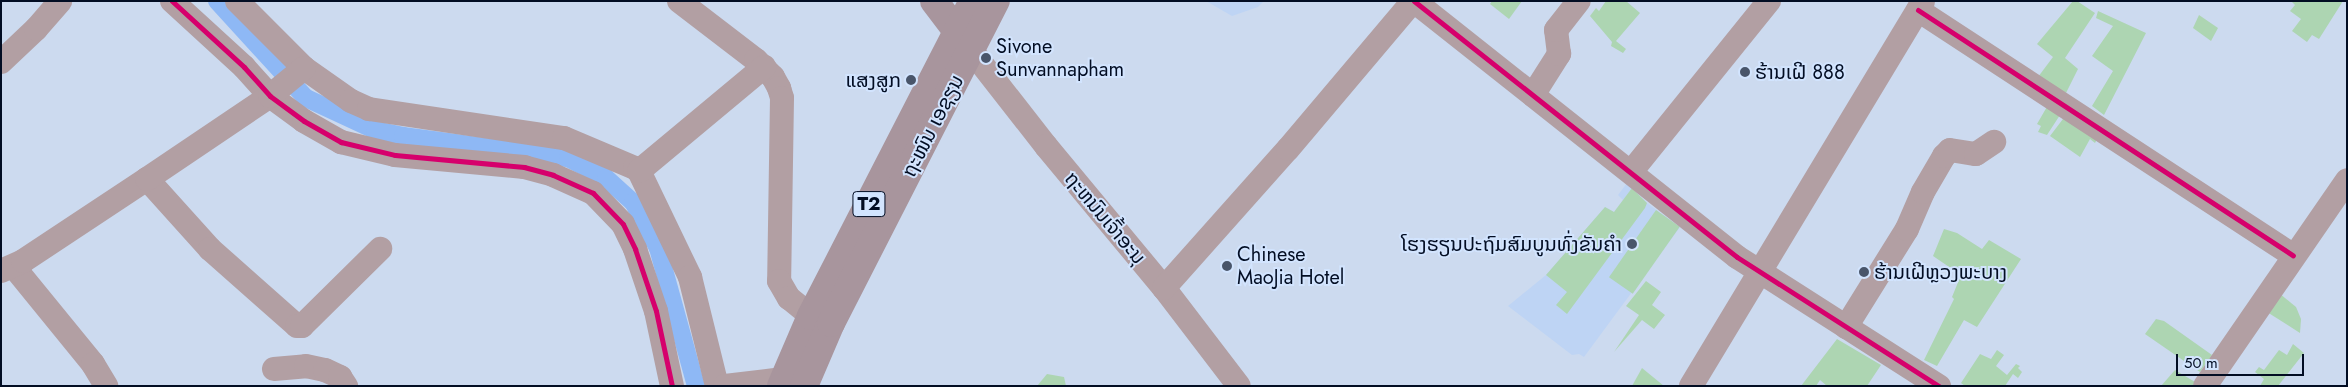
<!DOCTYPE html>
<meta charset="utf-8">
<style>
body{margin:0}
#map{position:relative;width:2348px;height:387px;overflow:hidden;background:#ccdaef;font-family:Jost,"Noto Sans Lao",sans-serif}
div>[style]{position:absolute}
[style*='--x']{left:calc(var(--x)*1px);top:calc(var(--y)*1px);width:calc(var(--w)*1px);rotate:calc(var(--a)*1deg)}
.built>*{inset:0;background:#bed4f4}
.green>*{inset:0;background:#add5b2;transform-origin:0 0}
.canal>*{height:18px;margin:-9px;padding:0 9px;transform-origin:9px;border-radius:9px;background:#8eb8f5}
.minor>*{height:24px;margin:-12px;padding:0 12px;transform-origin:12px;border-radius:12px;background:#b29fa3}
.major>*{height:28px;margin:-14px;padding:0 14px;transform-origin:14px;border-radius:14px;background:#a8959d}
.cycleway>*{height:5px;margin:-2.5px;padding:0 2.5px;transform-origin:2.5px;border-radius:2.5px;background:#d6006c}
.dots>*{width:14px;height:14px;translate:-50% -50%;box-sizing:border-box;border:2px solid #d2e4fe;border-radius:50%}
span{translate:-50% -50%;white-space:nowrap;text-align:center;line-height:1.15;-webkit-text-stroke:4px #d2e4fe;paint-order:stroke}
.shield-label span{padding:1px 4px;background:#d2e4fe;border:1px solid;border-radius:4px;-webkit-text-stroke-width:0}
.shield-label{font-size:19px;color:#020d23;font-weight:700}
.poi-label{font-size:20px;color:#020d23}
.left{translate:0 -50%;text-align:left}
.right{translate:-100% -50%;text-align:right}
.street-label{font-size:20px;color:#020d23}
.frame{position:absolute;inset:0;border:2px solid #020d23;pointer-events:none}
.scale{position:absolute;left:2176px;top:354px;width:128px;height:22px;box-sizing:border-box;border:2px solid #020d23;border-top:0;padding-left:6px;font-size:15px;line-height:18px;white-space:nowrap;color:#020d23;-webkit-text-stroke:4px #d2e4fe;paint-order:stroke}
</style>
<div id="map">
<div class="built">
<i style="clip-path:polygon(1206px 1px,1264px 1px,1258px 7px,1232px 16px)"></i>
<i style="clip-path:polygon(1627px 183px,1647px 203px,1680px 227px,1584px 357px,1579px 354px,1572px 355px,1508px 306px,1546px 275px,1605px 207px,1614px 212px,1623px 200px,1618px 195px)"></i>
</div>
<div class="green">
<i style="clip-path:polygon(1492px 1px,1522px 1px,1509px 19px,1490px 4px)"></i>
<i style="clip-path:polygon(1606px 1px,1626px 1px,1640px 13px,1616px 41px,1626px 49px,1623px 53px,1611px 46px,1612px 42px,1590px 16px,1596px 8px,1599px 11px)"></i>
<i style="clip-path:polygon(2073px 1px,2077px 1px,2095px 13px,2065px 58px,2078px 69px,2066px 93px,2038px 77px,2053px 57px,2037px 44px)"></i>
<i style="clip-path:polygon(2291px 1px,2343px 1px,2319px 39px,2312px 35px,2307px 42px,2292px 31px,2301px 19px,2290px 11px,2295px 5px)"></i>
<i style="clip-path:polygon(2098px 11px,2146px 33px,2104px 115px,2092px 106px,2113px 71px,2092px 56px,2113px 26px,2096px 18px)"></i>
<i style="clip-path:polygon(2199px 15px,2218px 28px,2211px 41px,2193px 28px)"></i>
<i style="clip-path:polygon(2048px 105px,2060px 115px,2047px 135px,2038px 132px,2041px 126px,2037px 124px)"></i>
<i style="clip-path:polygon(2066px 115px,2098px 137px,2095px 143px,2090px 139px,2080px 157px,2050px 136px)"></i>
<i style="clip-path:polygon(1632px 188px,1647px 203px,1645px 208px,1567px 314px,1556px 305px,1567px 292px,1546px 275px,1605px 207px,1614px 212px)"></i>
<i style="left:1656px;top:210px;width:29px;height:82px;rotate:35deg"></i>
<i style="clip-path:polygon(1944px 229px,1957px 233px,1982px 249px,1989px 240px,2021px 259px,1977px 327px,1964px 320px,1937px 366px,1924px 360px,1954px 299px,1952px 297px,1961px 275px,1933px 256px)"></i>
<i style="clip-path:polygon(1646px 281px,1661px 292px,1652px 305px,1665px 315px,1654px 329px,1642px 320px,1614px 352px,1639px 315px,1626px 306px)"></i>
<i style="clip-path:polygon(2279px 293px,2296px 307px,2301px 319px,2300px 333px,2267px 312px)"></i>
<i style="clip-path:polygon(2156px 319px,2164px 321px,2212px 355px,2200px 372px,2145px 334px)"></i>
<i style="clip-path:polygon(1837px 339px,1881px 365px,1867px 386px,1827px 386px,1820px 380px,1816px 386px,1801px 386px)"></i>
<i style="clip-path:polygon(2293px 344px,2304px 353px,2278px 386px,2260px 386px,2264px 379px,2255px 372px,2259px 367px,2264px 370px,2279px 350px,2287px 355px)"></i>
<i style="clip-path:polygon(1997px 350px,2004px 355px,1996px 366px,2007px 375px,2016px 364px,2020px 366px,2018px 368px,2022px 372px,2018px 378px,2013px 374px,2005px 386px,1965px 386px,1961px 383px,1980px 354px,1991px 359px)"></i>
<i style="clip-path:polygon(1642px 368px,1664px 386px,1632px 386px)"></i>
<i style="clip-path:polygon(2175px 370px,2195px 382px,2193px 386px,2161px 386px)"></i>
<i style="clip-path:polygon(1047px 374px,1064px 377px,1066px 386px,1037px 386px)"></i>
</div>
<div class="canal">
<i style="--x:217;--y:1;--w:132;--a:47.5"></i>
<i style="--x:306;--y:98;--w:76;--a:24.9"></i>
<i style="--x:375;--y:130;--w:29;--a:12"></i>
<i style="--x:403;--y:136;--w:166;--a:7.6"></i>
<i style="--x:568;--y:158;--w:43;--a:27.8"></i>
<i style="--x:606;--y:178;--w:36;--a:42"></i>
<i style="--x:633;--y:202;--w:52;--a:61.5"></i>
<i style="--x:658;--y:248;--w:143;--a:74.6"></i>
</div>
<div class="minor">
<i style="--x:172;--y:1;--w:98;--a:42.5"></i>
<i style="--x:244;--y:67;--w:39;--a:48"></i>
<i style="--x:270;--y:96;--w:42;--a:36.3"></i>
<i style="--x:304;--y:121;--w:43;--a:29.6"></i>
<i style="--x:341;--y:142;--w:56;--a:13.5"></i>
<i style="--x:395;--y:155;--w:130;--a:5.3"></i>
<i style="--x:524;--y:167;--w:30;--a:15"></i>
<i style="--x:553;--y:175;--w:44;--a:24.2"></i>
<i style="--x:593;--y:193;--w:43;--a:45.9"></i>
<i style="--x:623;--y:224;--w:28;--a:64"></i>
<i style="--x:635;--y:249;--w:65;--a:71.3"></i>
<i style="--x:656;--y:311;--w:77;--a:78"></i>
<i style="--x:237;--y:1;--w:95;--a:45"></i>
<i style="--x:304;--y:68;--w:57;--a:35.1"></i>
<i style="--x:351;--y:101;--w:20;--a:24"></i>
<i style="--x:369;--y:109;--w:197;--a:8.5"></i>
<i style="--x:564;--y:138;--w:77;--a:22.9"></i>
<i style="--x:635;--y:168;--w:5;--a:37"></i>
<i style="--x:639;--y:171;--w:118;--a:64.3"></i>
<i style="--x:690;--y:277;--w:112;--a:76.1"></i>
<i style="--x:679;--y:1;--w:97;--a:37.5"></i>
<i style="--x:756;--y:60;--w:24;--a:45"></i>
<i style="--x:773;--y:77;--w:13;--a:61"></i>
<i style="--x:779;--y:88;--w:10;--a:73"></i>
<i style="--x:782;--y:98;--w:183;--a:90.9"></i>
<i style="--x:779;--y:281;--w:20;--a:60"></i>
<i style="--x:789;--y:298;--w:28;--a:39"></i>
<i style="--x:1414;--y:1;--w:412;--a:38.4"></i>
<i style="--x:1737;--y:257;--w:240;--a:32.6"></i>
<i style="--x:1918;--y:10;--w:448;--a:33.2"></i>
<i style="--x:971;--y:50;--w:122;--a:52"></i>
<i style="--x:1046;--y:146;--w:185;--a:50.3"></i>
<i style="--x:1164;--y:288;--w:123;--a:52.6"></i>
<i style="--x:1;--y:62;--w:48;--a:-43.3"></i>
<i style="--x:36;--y:29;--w:37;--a:-49"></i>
<i style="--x:1533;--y:95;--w:49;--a:-57.6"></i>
<i style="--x:1559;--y:54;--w:24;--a:-97"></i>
<i style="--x:1556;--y:30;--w:37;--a:-52"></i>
<i style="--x:639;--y:171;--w:163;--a:-39.8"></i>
<i style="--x:1631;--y:172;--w:220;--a:-51.1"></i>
<i style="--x:147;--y:179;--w:94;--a:48"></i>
<i style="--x:210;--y:249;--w:116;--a:41.5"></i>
<i style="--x:297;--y:326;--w:5;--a:0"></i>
<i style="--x:302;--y:326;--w:110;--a:-44.6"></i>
<i style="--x:14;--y:267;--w:125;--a:50.8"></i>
<i style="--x:93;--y:364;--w:26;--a:59"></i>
<i style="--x:1;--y:271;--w:24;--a:-24"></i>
<i style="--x:23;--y:261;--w:149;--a:-33.5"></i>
<i style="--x:147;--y:179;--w:148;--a:-34"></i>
<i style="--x:270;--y:96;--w:44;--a:-39.5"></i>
<i style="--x:1164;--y:288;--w:186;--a:-48.3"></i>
<i style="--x:1288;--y:149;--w:194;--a:-49.8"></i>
<i style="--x:1846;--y:327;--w:115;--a:-58.1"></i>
<i style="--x:1907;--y:229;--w:40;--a:-66.6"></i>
<i style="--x:1923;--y:192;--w:42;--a:-59.7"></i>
<i style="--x:1944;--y:156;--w:8;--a:-45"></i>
<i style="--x:1950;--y:150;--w:26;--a:9"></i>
<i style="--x:1976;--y:154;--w:22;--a:-34"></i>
<i style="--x:274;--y:369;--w:32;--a:-5"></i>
<i style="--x:306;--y:366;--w:19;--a:12"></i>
<i style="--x:325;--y:370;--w:17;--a:25"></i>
<i style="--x:340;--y:377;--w:11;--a:56"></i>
<i style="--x:725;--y:386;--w:58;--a:-6.9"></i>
<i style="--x:1691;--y:386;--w:449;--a:-58.9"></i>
<i style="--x:2205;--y:386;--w:250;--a:-55.4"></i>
</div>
<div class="major">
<i style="--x:934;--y:1;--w:53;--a:52.7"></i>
<i style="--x:781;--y:386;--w:76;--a:-66.8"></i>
<i style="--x:811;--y:316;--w:354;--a:-62.8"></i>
<i style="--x:804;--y:386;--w:69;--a:-66.8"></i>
<i style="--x:831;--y:323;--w:362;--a:-62.9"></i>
</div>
<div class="cycleway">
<i style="--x:172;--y:1;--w:98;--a:42.5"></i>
<i style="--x:244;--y:67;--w:39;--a:48"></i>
<i style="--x:270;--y:96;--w:42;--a:36.3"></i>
<i style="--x:304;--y:121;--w:43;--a:29.6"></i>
<i style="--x:341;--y:142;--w:56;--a:13.5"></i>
<i style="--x:395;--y:155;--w:130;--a:5.3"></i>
<i style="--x:524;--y:167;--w:30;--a:15"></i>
<i style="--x:553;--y:175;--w:44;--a:24.2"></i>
<i style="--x:593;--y:193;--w:43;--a:45.9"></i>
<i style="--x:623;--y:224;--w:28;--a:64"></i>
<i style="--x:635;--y:249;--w:65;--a:71.3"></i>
<i style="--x:656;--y:311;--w:77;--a:78"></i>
<i style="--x:1414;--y:1;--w:412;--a:38.4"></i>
<i style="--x:1737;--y:257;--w:240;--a:32.6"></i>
<i style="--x:1918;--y:10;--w:448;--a:33.2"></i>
</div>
<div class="dots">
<i style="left:986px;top:58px;background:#49556a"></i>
<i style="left:1745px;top:72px;background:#49556a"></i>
<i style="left:911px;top:80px;background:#49556a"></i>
<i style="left:1632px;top:244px;background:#49556a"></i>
<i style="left:1227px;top:266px;background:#49556a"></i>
<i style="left:1864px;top:272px;background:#49556a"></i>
</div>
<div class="shield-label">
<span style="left:869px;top:204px">T2</span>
</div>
<div class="poi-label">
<span class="left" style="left:996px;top:58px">Sivone<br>Sunvannapham</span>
<span class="left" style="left:1755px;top:72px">ຮ້ານເຝີ 888</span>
<span class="right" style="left:901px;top:80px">ແສງສູກ</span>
<span class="right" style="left:1622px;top:244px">ໂຮງຮຽນປະຖົມສົມບູນທົ່ງຂັນຄຳ</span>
<span class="left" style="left:1237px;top:266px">Chinese<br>MaoJia Hotel</span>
<span class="left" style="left:1874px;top:272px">ຮ້ານເຝີຫຼວງພະບາງ</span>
</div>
<div class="street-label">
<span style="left:933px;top:126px;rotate:-63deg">ຖະໜົນ ເອຊຽນ</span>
<span style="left:1105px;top:218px;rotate:50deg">ຖະຫນົນເຈົ້າອະນຸ</span>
</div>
<div class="frame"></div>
<div class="scale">50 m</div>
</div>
